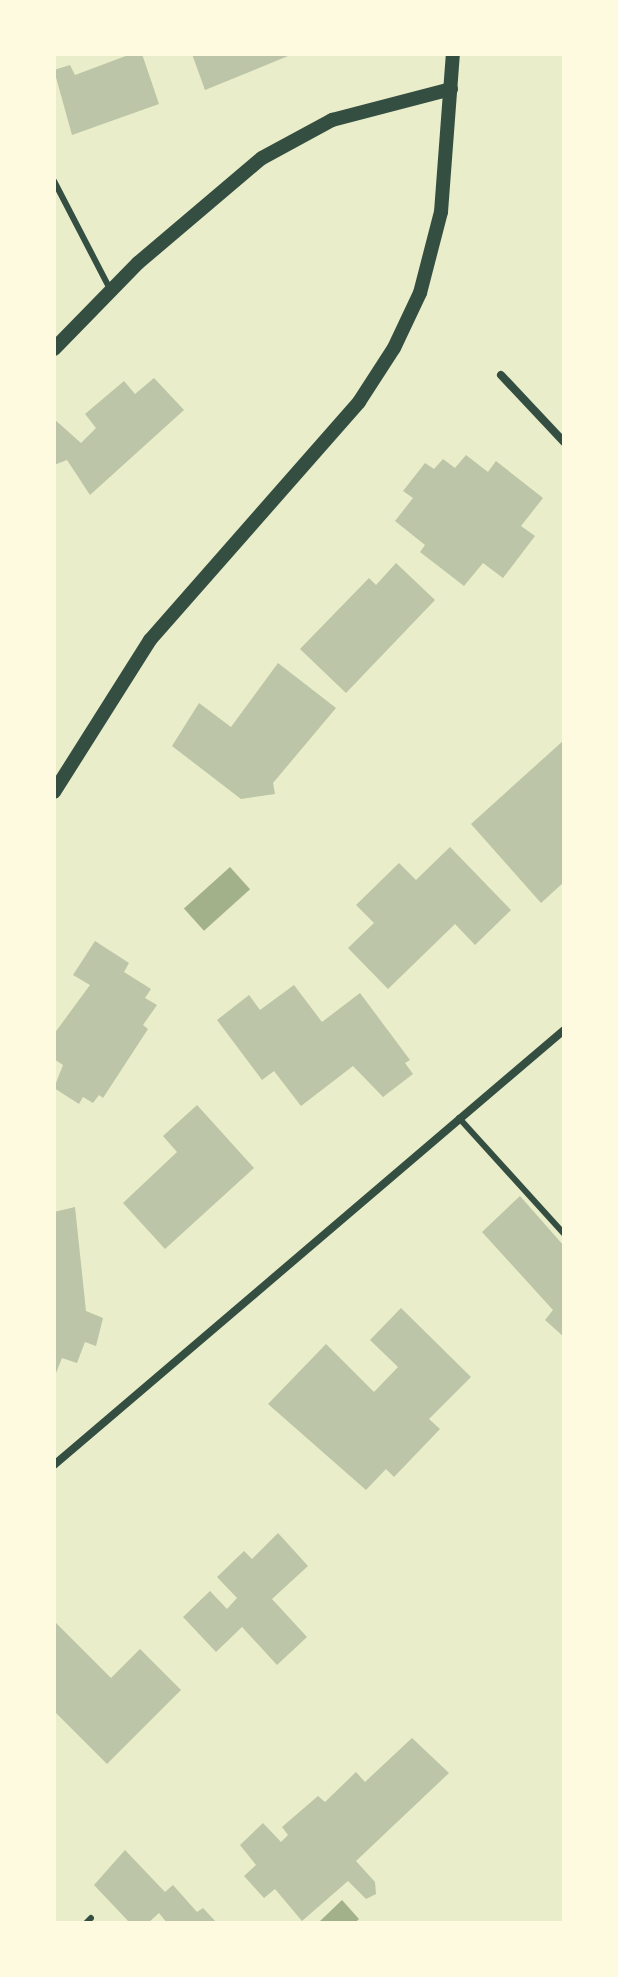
<!DOCTYPE html>
<style>
body{margin:0}
#map{position:relative;width:618px;height:1977px;overflow:hidden;background:#e9edc9;font-family:Mulish,sans-serif}
div>[style]{position:absolute}
[style*='--x']{left:calc(var(--x)*1px);top:calc(var(--y)*1px);width:calc(var(--w)*1px);rotate:calc(var(--a)*1deg)}
.water>*{inset:0;background:#a3b18a;transform-origin:0 0}
.building>*{inset:0;background:#bcc5a7}
.service>*{height:6px;margin:-3px;padding:0 3px;transform-origin:3px;border-radius:3px;background:#344e41}
.minor>*{height:8px;margin:-4px;padding:0 4px;transform-origin:4px;border-radius:4px;background:#344e41}
.tertiary>*{height:14px;margin:-7px;padding:0 7px;transform-origin:7px;border-radius:7px;background:#344e41}
span{translate:-50% -50%;white-space:nowrap;text-align:center;line-height:1.15;-webkit-text-stroke:8px #fefae0;paint-order:stroke}
.frame{position:absolute;inset:0;border:56px solid #fefae0;pointer-events:none}
</style>
<div id="map">
<div class="water">
<i style="left:230px;top:867px;width:30px;height:62px;rotate:48deg"></i>
<i style="clip-path:polygon(342px 1900px,359px 1919px,355px 1923px,318px 1923px)"></i>
</div>
<div class="building">
<i style="clip-path:polygon(131px 54px,142px 54px,159px 104px,72px 135px,54px 70px,70px 65px,75px 75px)"></i>
<i style="clip-path:polygon(192px 54px,293px 54px,205px 90px)"></i>
<i style="clip-path:polygon(154px 378px,184px 410px,90px 495px,67px 460px,54px 465px,54px 419px,81px 443px,96px 428px,85px 414px,124px 381px,135px 394px)"></i>
<i style="clip-path:polygon(466px 455px,488px 472px,496px 461px,543px 498px,521px 526px,535px 536px,503px 578px,483px 563px,464px 586px,420px 552px,425px 545px,395px 521px,413px 498px,403px 491px,425px 463px,434px 469px,443px 459px,455px 468px)"></i>
<i style="clip-path:polygon(396px 563px,435px 600px,346px 693px,300px 649px,369px 578px,376px 585px)"></i>
<i style="clip-path:polygon(278px 663px,336px 708px,273px 783px,275px 794px,241px 799px,172px 746px,199px 703px,231px 727px)"></i>
<i style="clip-path:polygon(564px 740px,564px 882px,541px 903px,471px 824px)"></i>
<i style="clip-path:polygon(450px 847px,511px 910px,475px 945px,455px 924px,388px 989px,348px 948px,374px 923px,356px 905px,399px 863px,416px 880px)"></i>
<i style="clip-path:polygon(95px 941px,129px 963px,124px 972px,151px 989px,145px 998px,157px 1005px,143px 1025px,148px 1029px,103px 1098px,99px 1095px,93px 1103px,83px 1097px,79px 1104px,54px 1088px,63px 1065px,54px 1059px,54px 1034px,90px 985px,73px 975px)"></i>
<i style="clip-path:polygon(294px 985px,322px 1022px,360px 993px,410px 1060px,405px 1063px,413px 1074px,383px 1097px,353px 1066px,301px 1106px,274px 1071px,262px 1080px,217px 1020px,249px 995px,260px 1010px)"></i>
<i style="clip-path:polygon(197px 1105px,254px 1168px,165px 1249px,123px 1203px,177px 1152px,163px 1136px)"></i>
<i style="clip-path:polygon(520px 1196px,564px 1246px,564px 1337px,545px 1320px,553px 1310px,482px 1232px)"></i>
<i style="clip-path:polygon(75px 1207px,86px 1311px,103px 1318px,96px 1346px,85px 1342px,77px 1363px,62px 1358px,54px 1378px,54px 1212px)"></i>
<i style="clip-path:polygon(401px 1308px,471px 1377px,429px 1419px,440px 1429px,394px 1477px,386px 1469px,366px 1490px,268px 1404px,326px 1344px,374px 1392px,398px 1367px,370px 1340px)"></i>
<i style="clip-path:polygon(278px 1533px,308px 1566px,272px 1599px,307px 1637px,277px 1665px,242px 1627px,216px 1652px,183px 1617px,210px 1591px,227px 1609px,237px 1598px,217px 1577px,244px 1551px,252px 1559px)"></i>
<i style="clip-path:polygon(54px 1621px,111px 1678px,140px 1649px,181px 1690px,107px 1764px,54px 1711px)"></i>
<i style="clip-path:polygon(412px 1738px,449px 1773px,356px 1861px,375px 1882px,376px 1894px,366px 1899px,348px 1881px,302px 1921px,275px 1889px,264px 1898px,244px 1876px,256px 1865px,240px 1845px,263px 1823px,281px 1842px,288px 1835px,282px 1827px,318px 1796px,325px 1802px,356px 1772px,365px 1782px)"></i>
<i style="clip-path:polygon(125px 1850px,165px 1892px,173px 1885px,197px 1912px,203px 1908px,217px 1923px,167px 1923px,159px 1913px,148px 1923px,130px 1923px,94px 1885px)"></i>
</div>
<div class="service">
<i style="--x:54;--y:181;--w:124;--a:62.6"></i>
<i style="--x:459;--y:1118;--w:156;--a:47.8"></i>
<i style="--x:86;--y:1923;--w:7;--a:-45"></i>
</div>
<div class="minor">
<i style="--x:501;--y:375;--w:92;--a:46.8"></i>
<i style="--x:54;--y:1465;--w:670;--a:-40.46"></i>
</div>
<div class="tertiary">
<i style="--x:54;--y:349;--w:120;--a:-45.7"></i>
<i style="--x:138;--y:263;--w:162;--a:-40.3"></i>
<i style="--x:262;--y:158;--w:80;--a:-28.5"></i>
<i style="--x:332;--y:120;--w:123;--a:-14.6"></i>
<i style="--x:54;--y:792;--w:180;--a:-57.7"></i>
<i style="--x:150;--y:640;--w:317;--a:-48.7"></i>
<i style="--x:359;--y:402;--w:64;--a:-57.1"></i>
<i style="--x:394;--y:348;--w:61;--a:-64.7"></i>
<i style="--x:420;--y:293;--w:84;--a:-75.5"></i>
<i style="--x:441;--y:212;--w:158;--a:-85.7"></i>
</div>
<div class="frame"></div>
</div>
